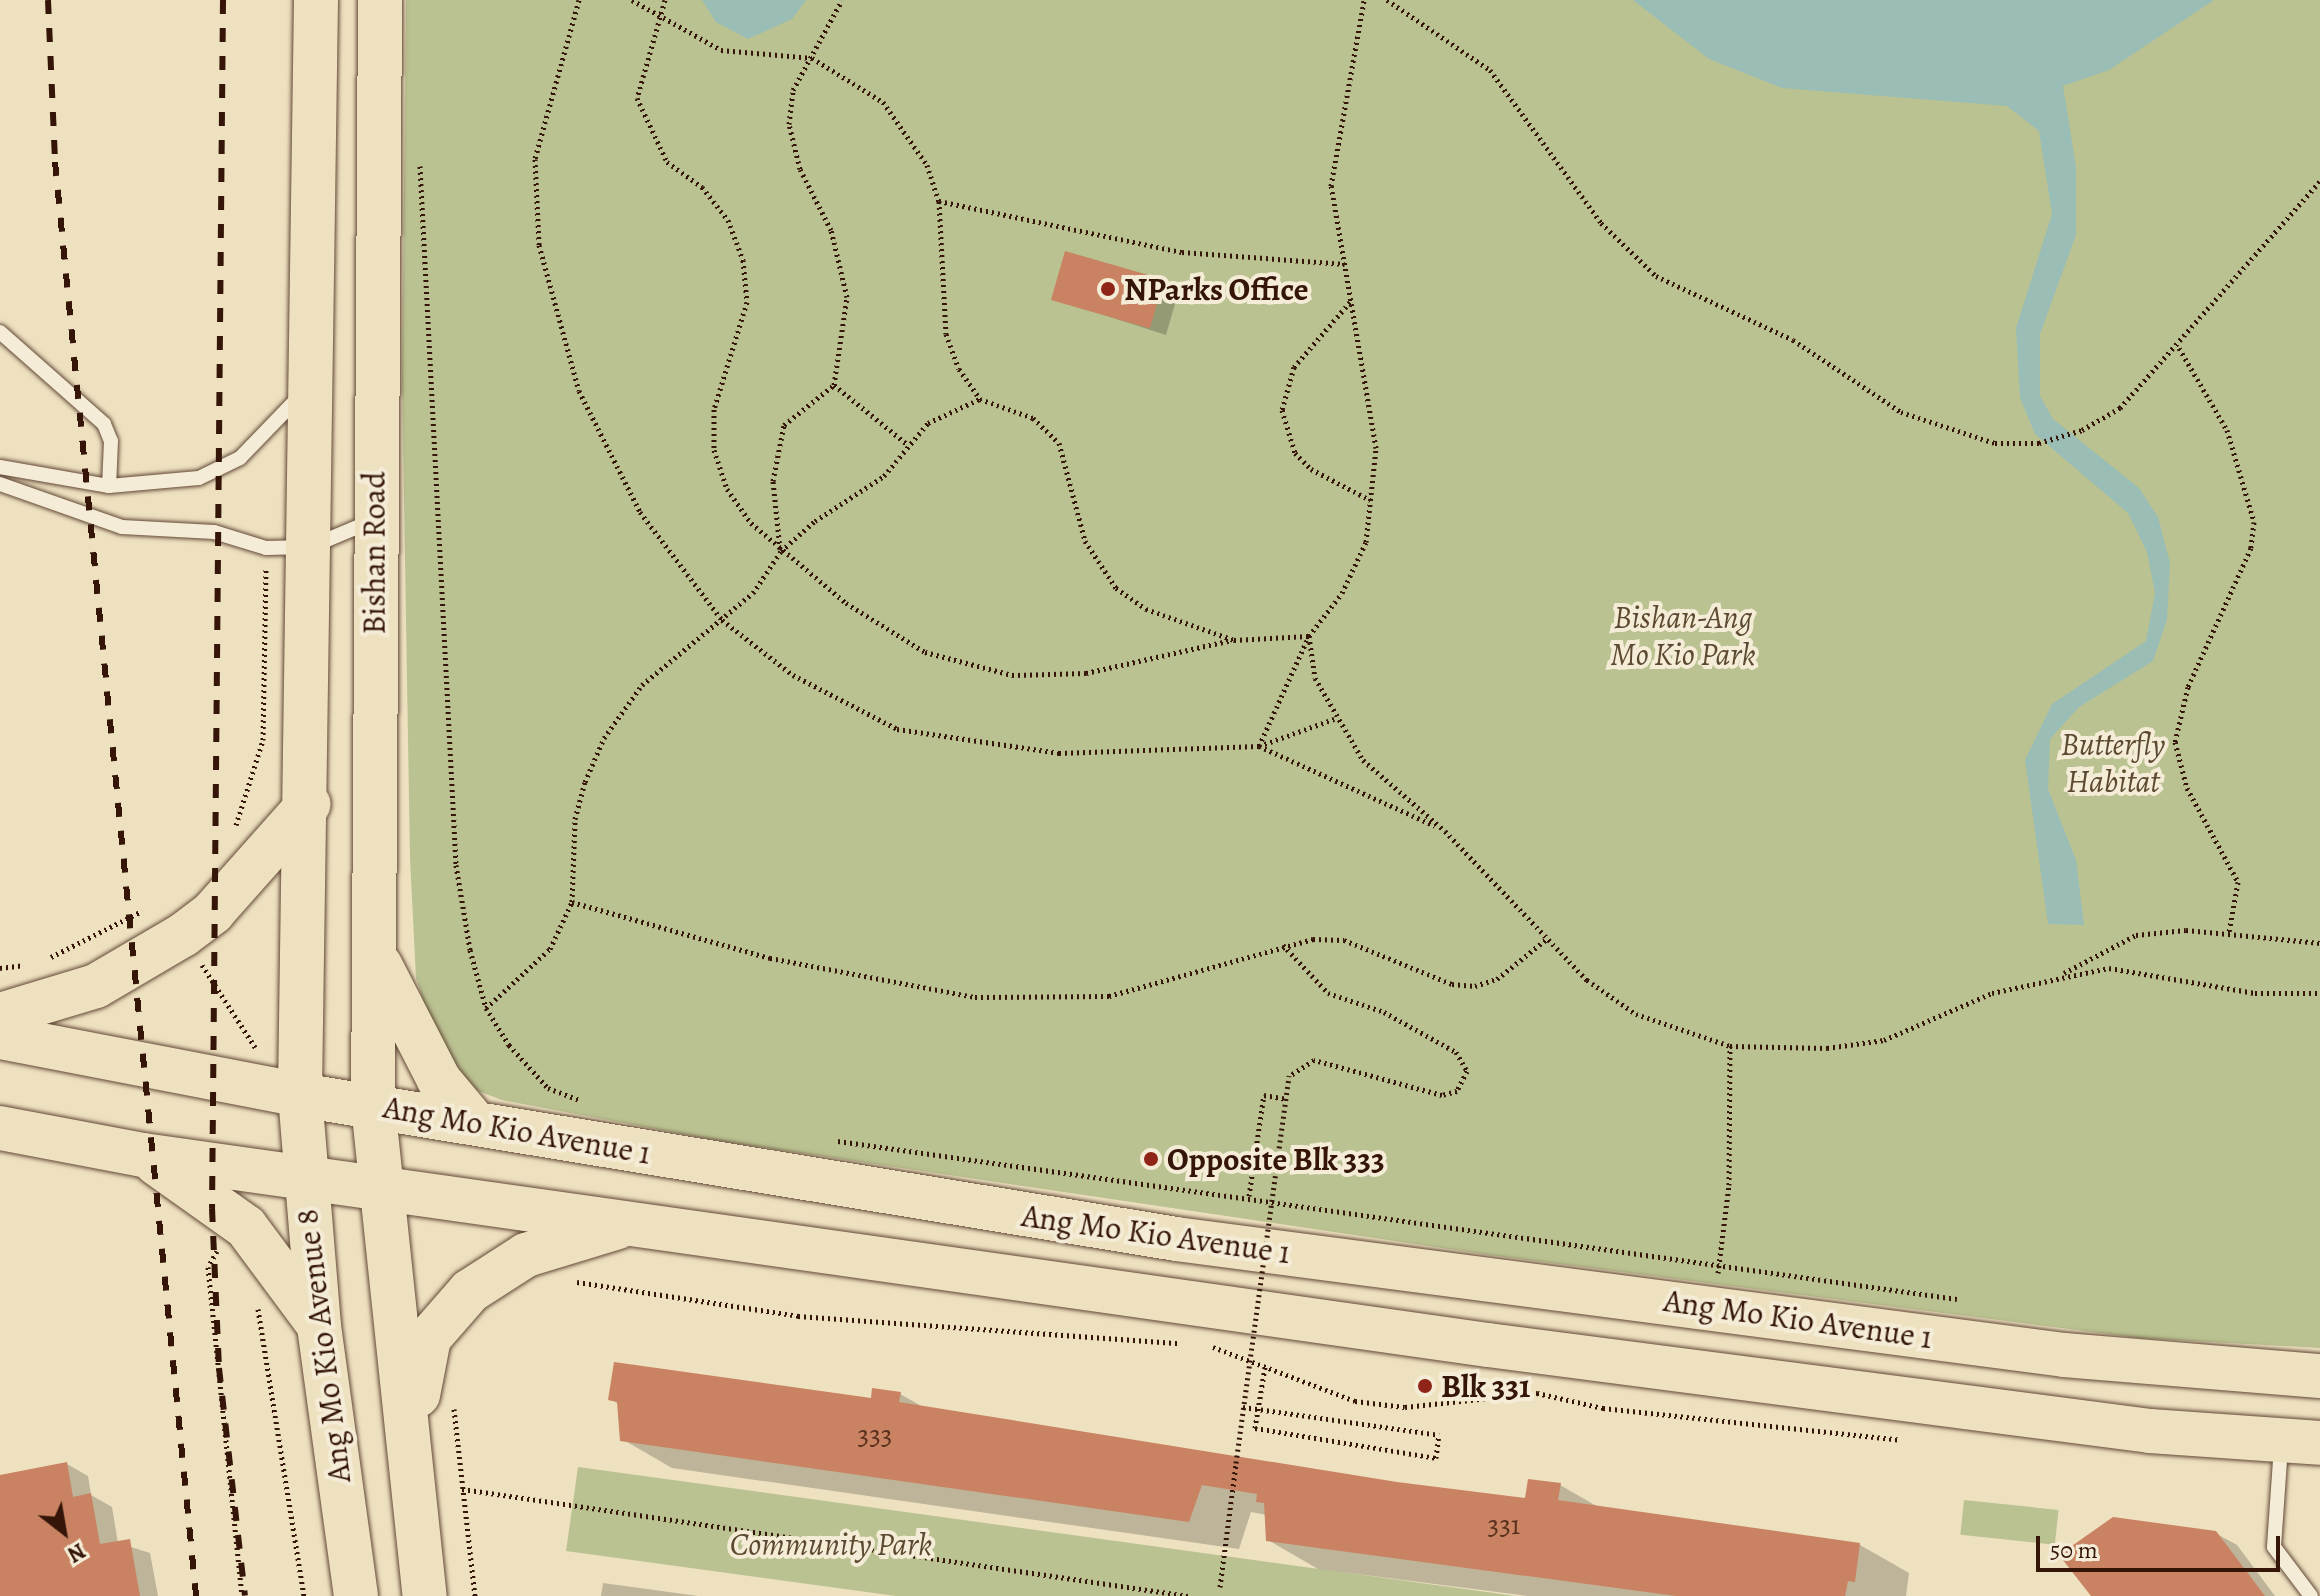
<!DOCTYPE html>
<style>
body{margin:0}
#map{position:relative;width:2320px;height:1596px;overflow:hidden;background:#eee1c0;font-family:Alegreya,serif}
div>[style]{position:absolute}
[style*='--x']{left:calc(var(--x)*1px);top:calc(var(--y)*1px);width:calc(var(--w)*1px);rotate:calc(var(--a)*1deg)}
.green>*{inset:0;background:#bac291;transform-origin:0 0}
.water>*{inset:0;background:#9abdb6}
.shadow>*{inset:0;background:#0003}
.building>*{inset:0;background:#c98362;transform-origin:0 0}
.path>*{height:5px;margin-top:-2.5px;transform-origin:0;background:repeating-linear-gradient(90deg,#341508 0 2px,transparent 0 6px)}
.roads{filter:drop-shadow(0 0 2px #624836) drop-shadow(0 0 2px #624836)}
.service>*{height:14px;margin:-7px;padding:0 7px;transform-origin:7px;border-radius:7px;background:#f4ecd6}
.primary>*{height:44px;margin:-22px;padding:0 22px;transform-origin:22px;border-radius:22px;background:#eee1c0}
.rail>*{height:6px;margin-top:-3px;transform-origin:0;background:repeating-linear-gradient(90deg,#341508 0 14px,transparent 0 28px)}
.path-bridge>*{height:5px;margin-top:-2.5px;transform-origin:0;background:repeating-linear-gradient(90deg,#341508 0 2px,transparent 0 6px)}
.dots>*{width:22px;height:22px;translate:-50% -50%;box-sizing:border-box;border:4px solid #f4ecd6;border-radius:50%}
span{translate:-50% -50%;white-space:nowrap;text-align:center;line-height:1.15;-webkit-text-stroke:8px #f4ecd6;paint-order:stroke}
.number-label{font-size:28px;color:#59301e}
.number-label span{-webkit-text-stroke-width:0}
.poi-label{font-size:32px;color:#341508;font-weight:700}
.left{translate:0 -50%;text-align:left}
.street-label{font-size:32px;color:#341508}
.park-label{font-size:32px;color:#5c4931;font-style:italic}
.north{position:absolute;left:24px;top:1492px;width:80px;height:80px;-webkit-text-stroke:6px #f4ecd6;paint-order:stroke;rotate:149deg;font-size:22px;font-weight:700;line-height:32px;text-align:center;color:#341508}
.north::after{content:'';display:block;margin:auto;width:28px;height:36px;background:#341508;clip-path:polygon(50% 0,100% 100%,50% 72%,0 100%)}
.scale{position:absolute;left:2036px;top:1536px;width:244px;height:36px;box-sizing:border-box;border:4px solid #341508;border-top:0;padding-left:10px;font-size:24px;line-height:28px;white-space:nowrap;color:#341508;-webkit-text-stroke:6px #f4ecd6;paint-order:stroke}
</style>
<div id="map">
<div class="green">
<i style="clip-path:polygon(406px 0,2320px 0,2320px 1348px,2139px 1338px,1489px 1255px,720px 1141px,502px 1100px,449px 1080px,416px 978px,410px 858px,402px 381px)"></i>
<i style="clip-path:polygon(578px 1467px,1516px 1596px,896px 1596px,566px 1551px)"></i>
<i style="left:1964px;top:1500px;width:95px;height:35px;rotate:6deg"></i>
</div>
<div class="water">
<i style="clip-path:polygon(702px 0,806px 0,792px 19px,748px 39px,716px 22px)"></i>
<i style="clip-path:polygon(1633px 0,2214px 0,2109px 70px,2063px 86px,2076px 167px,2076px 235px,2040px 334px,2040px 396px,2053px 419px,2139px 488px,2158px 517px,2170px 563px,2167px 620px,2153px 661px,2079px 707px,2050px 739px,2048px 789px,2076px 860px,2084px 925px,2048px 924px,2025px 760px,2052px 704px,2146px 641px,2155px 593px,2147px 552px,2128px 513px,2035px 434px,2020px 398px,2016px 328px,2052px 214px,2039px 131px,2007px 106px,1782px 88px,1709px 59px)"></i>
</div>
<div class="shadow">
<i style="clip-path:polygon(1163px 281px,1179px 290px,1166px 335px,1054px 299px)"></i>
<i style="clip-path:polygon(900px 1394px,925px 1408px,1397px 1484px,1527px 1500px,1560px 1485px,1600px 1508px,1860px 1545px,1909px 1573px,1906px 1596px,1527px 1596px,1318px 1569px,1268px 1540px,1267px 1515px,1251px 1512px,1239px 1549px,672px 1468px,622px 1439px,619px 1404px,610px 1399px,873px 1401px)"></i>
<i style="clip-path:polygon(67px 1464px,88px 1476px,91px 1495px,112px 1507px,118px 1543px,150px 1553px,158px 1596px,0 1596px,0 1477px)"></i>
<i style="clip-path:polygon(2215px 1533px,2237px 1545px,2275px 1596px,2093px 1596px)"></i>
<i style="clip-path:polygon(603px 1583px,698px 1596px,601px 1596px)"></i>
</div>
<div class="building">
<i style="left:1065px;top:251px;width:103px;height:51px;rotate:16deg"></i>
<i style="clip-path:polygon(614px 1362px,871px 1398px,872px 1388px,901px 1392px,899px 1402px,1397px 1482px,1525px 1498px,1528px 1479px,1561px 1483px,1558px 1500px,1860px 1543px,1855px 1582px,1848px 1581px,1845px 1596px,1676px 1596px,1266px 1541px,1264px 1503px,1256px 1502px,1257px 1494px,1202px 1485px,1189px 1522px,620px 1441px,617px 1402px,608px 1400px)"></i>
<i style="clip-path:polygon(67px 1462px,73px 1497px,91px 1493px,100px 1544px,130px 1539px,140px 1596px,0 1596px,0 1475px)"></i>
<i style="clip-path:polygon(2113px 1517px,2216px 1531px,2265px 1596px,2091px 1596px,2059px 1555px)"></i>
</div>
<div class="path">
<i style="--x:579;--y:0;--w:165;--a:105.5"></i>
<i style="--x:535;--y:159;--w:86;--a:87.3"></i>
<i style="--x:539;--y:245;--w:151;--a:74.7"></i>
<i style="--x:579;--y:391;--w:136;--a:63.2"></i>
<i style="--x:640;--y:512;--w:136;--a:52.8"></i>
<i style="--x:722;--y:620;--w:90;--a:37.8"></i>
<i style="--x:793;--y:675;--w:117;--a:27.4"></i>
<i style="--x:897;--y:729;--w:164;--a:8.4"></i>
<i style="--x:1059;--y:753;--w:200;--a:-2"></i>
<i style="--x:1259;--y:746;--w:193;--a:24.4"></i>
<i style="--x:632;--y:0;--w:102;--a:29.3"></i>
<i style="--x:721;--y:50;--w:91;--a:5"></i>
<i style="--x:812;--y:58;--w:84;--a:31.8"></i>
<i style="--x:883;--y:102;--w:77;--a:55.1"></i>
<i style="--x:927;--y:165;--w:38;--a:72"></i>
<i style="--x:939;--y:201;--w:133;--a:87"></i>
<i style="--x:946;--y:334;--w:37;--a:70"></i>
<i style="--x:959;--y:369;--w:37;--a:55"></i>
<i style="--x:980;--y:399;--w:56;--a:19.7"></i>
<i style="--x:1033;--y:418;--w:36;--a:44"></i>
<i style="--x:1059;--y:443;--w:101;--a:75.1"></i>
<i style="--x:1085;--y:541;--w:56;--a:56.6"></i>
<i style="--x:1116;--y:588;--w:37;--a:35"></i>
<i style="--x:1146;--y:609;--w:93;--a:19.4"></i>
<i style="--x:1234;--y:640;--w:75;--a:-3.1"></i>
<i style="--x:1309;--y:636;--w:42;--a:81.9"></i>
<i style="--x:1315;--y:678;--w:95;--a:59.7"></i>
<i style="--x:1363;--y:760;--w:108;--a:40.9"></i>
<i style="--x:1445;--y:831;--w:206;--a:46.4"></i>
<i style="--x:1587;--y:980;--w:60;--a:34.8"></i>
<i style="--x:1636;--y:1014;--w:99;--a:18.8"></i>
<i style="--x:1730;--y:1046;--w:97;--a:1.2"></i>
<i style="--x:1827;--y:1048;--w:58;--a:-8"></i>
<i style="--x:1884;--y:1040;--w:118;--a:-23.5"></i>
<i style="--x:1992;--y:993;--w:120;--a:-12.1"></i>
<i style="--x:2109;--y:968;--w:148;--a:9.7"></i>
<i style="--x:2255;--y:993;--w:65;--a:0"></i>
<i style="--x:665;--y:0;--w:102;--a:105.9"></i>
<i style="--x:637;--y:98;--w:71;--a:64.9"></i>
<i style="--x:667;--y:162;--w:43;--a:35.5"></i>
<i style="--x:702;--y:187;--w:42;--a:51.8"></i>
<i style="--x:728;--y:220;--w:43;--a:69.4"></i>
<i style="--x:743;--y:260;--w:42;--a:84.6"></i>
<i style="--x:747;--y:302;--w:112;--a:107.1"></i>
<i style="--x:714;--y:409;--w:41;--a:90"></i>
<i style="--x:714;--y:450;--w:41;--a:71.6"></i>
<i style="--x:727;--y:489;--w:42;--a:54.8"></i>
<i style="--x:751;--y:523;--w:124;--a:40.1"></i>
<i style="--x:846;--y:603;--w:93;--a:31.8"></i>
<i style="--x:925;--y:652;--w:90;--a:14.8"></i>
<i style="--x:1012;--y:675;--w:74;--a:-1.5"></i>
<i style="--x:1086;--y:673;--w:151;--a:-12.7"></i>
<i style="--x:1387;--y:0;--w:125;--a:34.2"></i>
<i style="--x:1490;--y:70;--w:189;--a:54"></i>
<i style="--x:1601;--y:223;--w:76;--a:43.9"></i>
<i style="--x:1656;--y:276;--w:151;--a:25"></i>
<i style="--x:1793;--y:340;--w:130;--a:33.7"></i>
<i style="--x:1901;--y:412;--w:99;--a:18.3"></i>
<i style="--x:1995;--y:443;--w:44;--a:0"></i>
<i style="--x:2039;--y:443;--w:45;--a:-16.8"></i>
<i style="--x:2082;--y:430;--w:44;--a:-30.1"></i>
<i style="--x:2120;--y:408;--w:303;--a:-48.6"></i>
<i style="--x:420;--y:166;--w:700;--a:87.05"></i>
<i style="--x:456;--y:865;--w:86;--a:80.6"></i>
<i style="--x:470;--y:950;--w:60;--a:74.6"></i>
<i style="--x:486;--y:1008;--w:44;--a:58.1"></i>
<i style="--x:509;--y:1045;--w:58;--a:47.8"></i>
<i style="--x:548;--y:1088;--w:34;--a:21"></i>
<i style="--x:939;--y:201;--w:248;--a:11.9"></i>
<i style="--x:1182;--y:252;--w:163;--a:4.2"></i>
<i style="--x:1350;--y:302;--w:86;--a:130.7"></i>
<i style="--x:1294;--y:367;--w:45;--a:105.6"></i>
<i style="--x:1282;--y:410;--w:45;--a:73.2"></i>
<i style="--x:1295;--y:453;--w:23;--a:45"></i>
<i style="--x:1311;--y:469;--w:67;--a:27.7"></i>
<i style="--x:2179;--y:348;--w:95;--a:59.7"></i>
<i style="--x:2227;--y:430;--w:96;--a:73.6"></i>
<i style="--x:2254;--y:522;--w:26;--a:97"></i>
<i style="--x:2251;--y:548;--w:153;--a:114.4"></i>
<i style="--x:2188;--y:687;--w:57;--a:103.3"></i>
<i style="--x:2175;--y:742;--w:48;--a:75.4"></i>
<i style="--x:2187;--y:788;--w:107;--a:61.5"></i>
<i style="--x:2238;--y:882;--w:51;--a:100.2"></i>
<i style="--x:834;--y:385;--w:95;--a:39"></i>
<i style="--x:780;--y:549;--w:68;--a:-95.9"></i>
<i style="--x:773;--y:481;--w:57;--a:-78.9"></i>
<i style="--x:784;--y:425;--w:64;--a:-38.7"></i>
<i style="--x:834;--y:385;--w:89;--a:-81.6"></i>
<i style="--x:847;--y:297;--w:69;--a:-103.4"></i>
<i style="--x:831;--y:230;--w:68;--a:-116.9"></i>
<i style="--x:800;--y:169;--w:46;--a:-103.7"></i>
<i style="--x:789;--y:124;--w:34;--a:-83"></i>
<i style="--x:793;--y:90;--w:102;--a:-61.4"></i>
<i style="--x:1259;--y:746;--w:121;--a:-65.6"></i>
<i style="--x:1309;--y:636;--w:54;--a:-52.5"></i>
<i style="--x:1342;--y:593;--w:56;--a:-64.8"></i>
<i style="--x:1366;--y:542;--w:95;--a:-83.9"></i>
<i style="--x:1376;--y:448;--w:266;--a:-99.7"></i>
<i style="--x:1331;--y:186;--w:189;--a:-79.9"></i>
<i style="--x:1259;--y:746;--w:80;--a:-19.8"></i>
<i style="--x:236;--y:825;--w:89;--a:-72.4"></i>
<i style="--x:263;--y:740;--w:172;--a:-89"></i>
<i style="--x:572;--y:902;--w:206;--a:15.8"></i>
<i style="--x:770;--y:958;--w:209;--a:10.8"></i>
<i style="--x:975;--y:997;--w:134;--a:-0.4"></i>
<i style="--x:1109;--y:996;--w:212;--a:-15.6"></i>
<i style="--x:1313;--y:939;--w:31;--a:2"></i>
<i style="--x:1344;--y:940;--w:117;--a:22.2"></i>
<i style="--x:1452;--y:984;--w:23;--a:5"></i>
<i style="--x:1475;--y:986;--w:23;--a:-18"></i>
<i style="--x:1497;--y:979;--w:65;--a:-38.8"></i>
<i style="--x:1283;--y:945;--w:66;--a:46.8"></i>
<i style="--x:1328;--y:993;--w:59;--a:18.7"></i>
<i style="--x:1384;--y:1012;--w:82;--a:29.1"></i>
<i style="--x:1456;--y:1052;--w:22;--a:60"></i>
<i style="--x:1467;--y:1071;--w:22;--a:117"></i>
<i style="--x:1457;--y:1091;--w:16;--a:165"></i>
<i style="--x:1442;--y:1095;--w:133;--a:-164.7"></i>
<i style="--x:1314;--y:1060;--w:30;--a:147"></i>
<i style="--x:51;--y:957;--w:102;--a:-26.8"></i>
<i style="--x:202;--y:965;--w:98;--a:57.1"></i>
<i style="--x:0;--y:968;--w:23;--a:-7"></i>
<i style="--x:2064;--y:973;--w:81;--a:-27.8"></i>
<i style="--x:2136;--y:935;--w:50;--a:-5.7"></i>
<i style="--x:2186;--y:930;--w:135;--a:5.5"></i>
<i style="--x:486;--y:1008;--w:87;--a:-42.7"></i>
<i style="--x:550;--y:949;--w:52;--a:-64.9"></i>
<i style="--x:572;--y:902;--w:83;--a:-87.9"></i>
<i style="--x:575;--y:819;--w:38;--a:-75"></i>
<i style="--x:585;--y:782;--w:48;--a:-66.6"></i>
<i style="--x:604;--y:738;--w:65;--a:-54.4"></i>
<i style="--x:642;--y:685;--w:144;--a:-39.7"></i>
<i style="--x:753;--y:593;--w:50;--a:-56.3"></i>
<i style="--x:781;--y:551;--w:45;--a:-41.4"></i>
<i style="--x:815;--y:521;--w:82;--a:-33.1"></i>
<i style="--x:884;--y:476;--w:69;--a:-50.3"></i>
<i style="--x:928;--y:423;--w:57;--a:-24.8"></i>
<i style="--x:838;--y:1141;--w:1130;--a:8.04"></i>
<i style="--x:1249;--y:1196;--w:102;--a:-81.6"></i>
<i style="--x:1264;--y:1095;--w:22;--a:10"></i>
<i style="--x:217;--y:1251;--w:18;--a:119"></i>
<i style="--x:208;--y:1267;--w:331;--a:84.1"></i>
<i style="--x:1718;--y:1273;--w:89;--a:-82.9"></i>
<i style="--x:1729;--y:1185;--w:139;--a:-89.6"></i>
<i style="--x:577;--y:1282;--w:224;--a:8.7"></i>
<i style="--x:798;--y:1316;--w:382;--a:4.1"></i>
<i style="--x:258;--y:1309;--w:291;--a:80.9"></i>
<i style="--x:1213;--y:1347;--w:152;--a:20.8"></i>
<i style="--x:1355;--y:1401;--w:50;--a:6.8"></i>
<i style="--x:1405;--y:1407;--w:133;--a:-6.1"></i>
<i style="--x:1537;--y:1393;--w:68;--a:12.8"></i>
<i style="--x:1603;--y:1408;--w:299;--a:6.1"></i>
<i style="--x:1265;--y:1367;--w:62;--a:99.3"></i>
<i style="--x:1255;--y:1428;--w:183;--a:9.4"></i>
<i style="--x:1436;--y:1458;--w:23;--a:-83"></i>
<i style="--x:454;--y:1409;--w:188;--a:83.6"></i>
<i style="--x:462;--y:1489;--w:734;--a:8.38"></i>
<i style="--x:1220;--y:1587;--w:125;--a:-82.6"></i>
</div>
<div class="roads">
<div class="service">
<i style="--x:0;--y:332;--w:139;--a:41.5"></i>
<i style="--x:104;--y:424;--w:18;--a:68"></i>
<i style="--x:111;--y:441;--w:45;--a:92.5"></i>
<i style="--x:0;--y:467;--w:111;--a:9.9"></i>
<i style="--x:109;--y:486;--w:90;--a:-5.1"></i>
<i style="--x:199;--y:478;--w:46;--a:-26"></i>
<i style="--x:240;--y:458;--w:85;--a:-46"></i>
<i style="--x:0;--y:484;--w:129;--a:19.4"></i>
<i style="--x:122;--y:527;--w:92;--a:3.1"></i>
<i style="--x:214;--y:532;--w:54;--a:17.1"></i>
<i style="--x:266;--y:548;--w:44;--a:-1.3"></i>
<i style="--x:310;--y:547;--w:67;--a:-22.8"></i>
<i style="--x:2281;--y:1446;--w:101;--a:94"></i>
<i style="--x:2274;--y:1547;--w:61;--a:52.9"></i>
</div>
<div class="primary">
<i style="--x:316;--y:0;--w:1095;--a:90.84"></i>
<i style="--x:300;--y:1095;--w:232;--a:85.3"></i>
<i style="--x:319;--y:1326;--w:273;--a:82.2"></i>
<i style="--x:380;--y:0;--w:1105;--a:90.36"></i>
<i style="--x:373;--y:1105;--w:494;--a:84"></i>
<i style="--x:380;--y:965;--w:129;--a:62.8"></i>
<i style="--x:439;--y:1080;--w:55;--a:50.2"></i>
<i style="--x:0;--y:1015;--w:100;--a:-16.8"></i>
<i style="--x:96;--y:986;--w:101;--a:-30.4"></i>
<i style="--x:183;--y:935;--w:38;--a:-37"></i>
<i style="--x:213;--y:912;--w:144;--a:-48.4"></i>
<i style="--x:0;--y:1037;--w:306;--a:10.9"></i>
<i style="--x:300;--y:1095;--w:888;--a:9.33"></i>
<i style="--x:1176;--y:1239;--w:896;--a:7.44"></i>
<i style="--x:2064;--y:1355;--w:257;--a:4.7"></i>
<i style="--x:0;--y:1128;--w:146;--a:10.7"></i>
<i style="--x:143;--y:1155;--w:1358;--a:8.04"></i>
<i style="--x:1488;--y:1345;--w:668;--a:7.4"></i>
<i style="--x:2150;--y:1431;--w:170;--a:4"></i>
<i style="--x:156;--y:1163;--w:110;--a:35.4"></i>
<i style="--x:246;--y:1227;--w:121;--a:53.4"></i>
<i style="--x:418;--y:1395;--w:58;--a:-79.1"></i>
<i style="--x:429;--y:1338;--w:62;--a:-48.9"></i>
<i style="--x:470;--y:1291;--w:67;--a:-32.7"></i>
<i style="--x:526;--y:1255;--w:96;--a:-16.9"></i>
</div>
</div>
<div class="rail">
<i style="--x:48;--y:0;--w:162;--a:87.5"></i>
<i style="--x:55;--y:162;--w:1441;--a:84.38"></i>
<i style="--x:223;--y:0;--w:1208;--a:90.52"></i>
<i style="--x:212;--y:1208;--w:160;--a:87.5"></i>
<i style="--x:219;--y:1368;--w:229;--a:83.5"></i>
</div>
<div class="path-bridge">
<i style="--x:1243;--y:1407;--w:198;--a:8.1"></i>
<i style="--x:1236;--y:1463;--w:391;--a:-82.2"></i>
</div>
<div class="dots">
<i style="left:1108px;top:289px;background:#8f2418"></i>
<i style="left:1151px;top:1159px;background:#8f2418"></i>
<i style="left:1425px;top:1386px;background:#8f2418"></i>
</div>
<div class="number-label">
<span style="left:875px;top:1435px">333</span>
<span style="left:1504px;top:1525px">331</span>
</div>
<div class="poi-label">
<span class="left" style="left:1124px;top:289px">NParks Office</span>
<span class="left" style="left:1167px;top:1159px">Opposite Blk 333</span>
<span class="left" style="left:1441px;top:1386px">Blk 331</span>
</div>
<div class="street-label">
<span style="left:374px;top:553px;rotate:-90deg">Bishan Road</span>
<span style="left:517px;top:1130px;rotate:10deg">Ang Mo Kio Avenue 1</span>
<span style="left:1156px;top:1234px;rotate:8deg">Ang Mo Kio Avenue 1</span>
<span style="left:1798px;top:1319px;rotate:8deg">Ang Mo Kio Avenue 1</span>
<span style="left:323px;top:1346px;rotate:-97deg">Ang Mo Kio Avenue 8</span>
</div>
<div class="park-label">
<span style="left:1683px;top:636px">Bishan-Ang<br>Mo Kio Park</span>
<span style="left:2113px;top:763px">Butterfly<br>Habitat</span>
<span style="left:831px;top:1544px">Community Park</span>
</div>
<div class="north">N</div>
<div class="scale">50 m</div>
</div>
